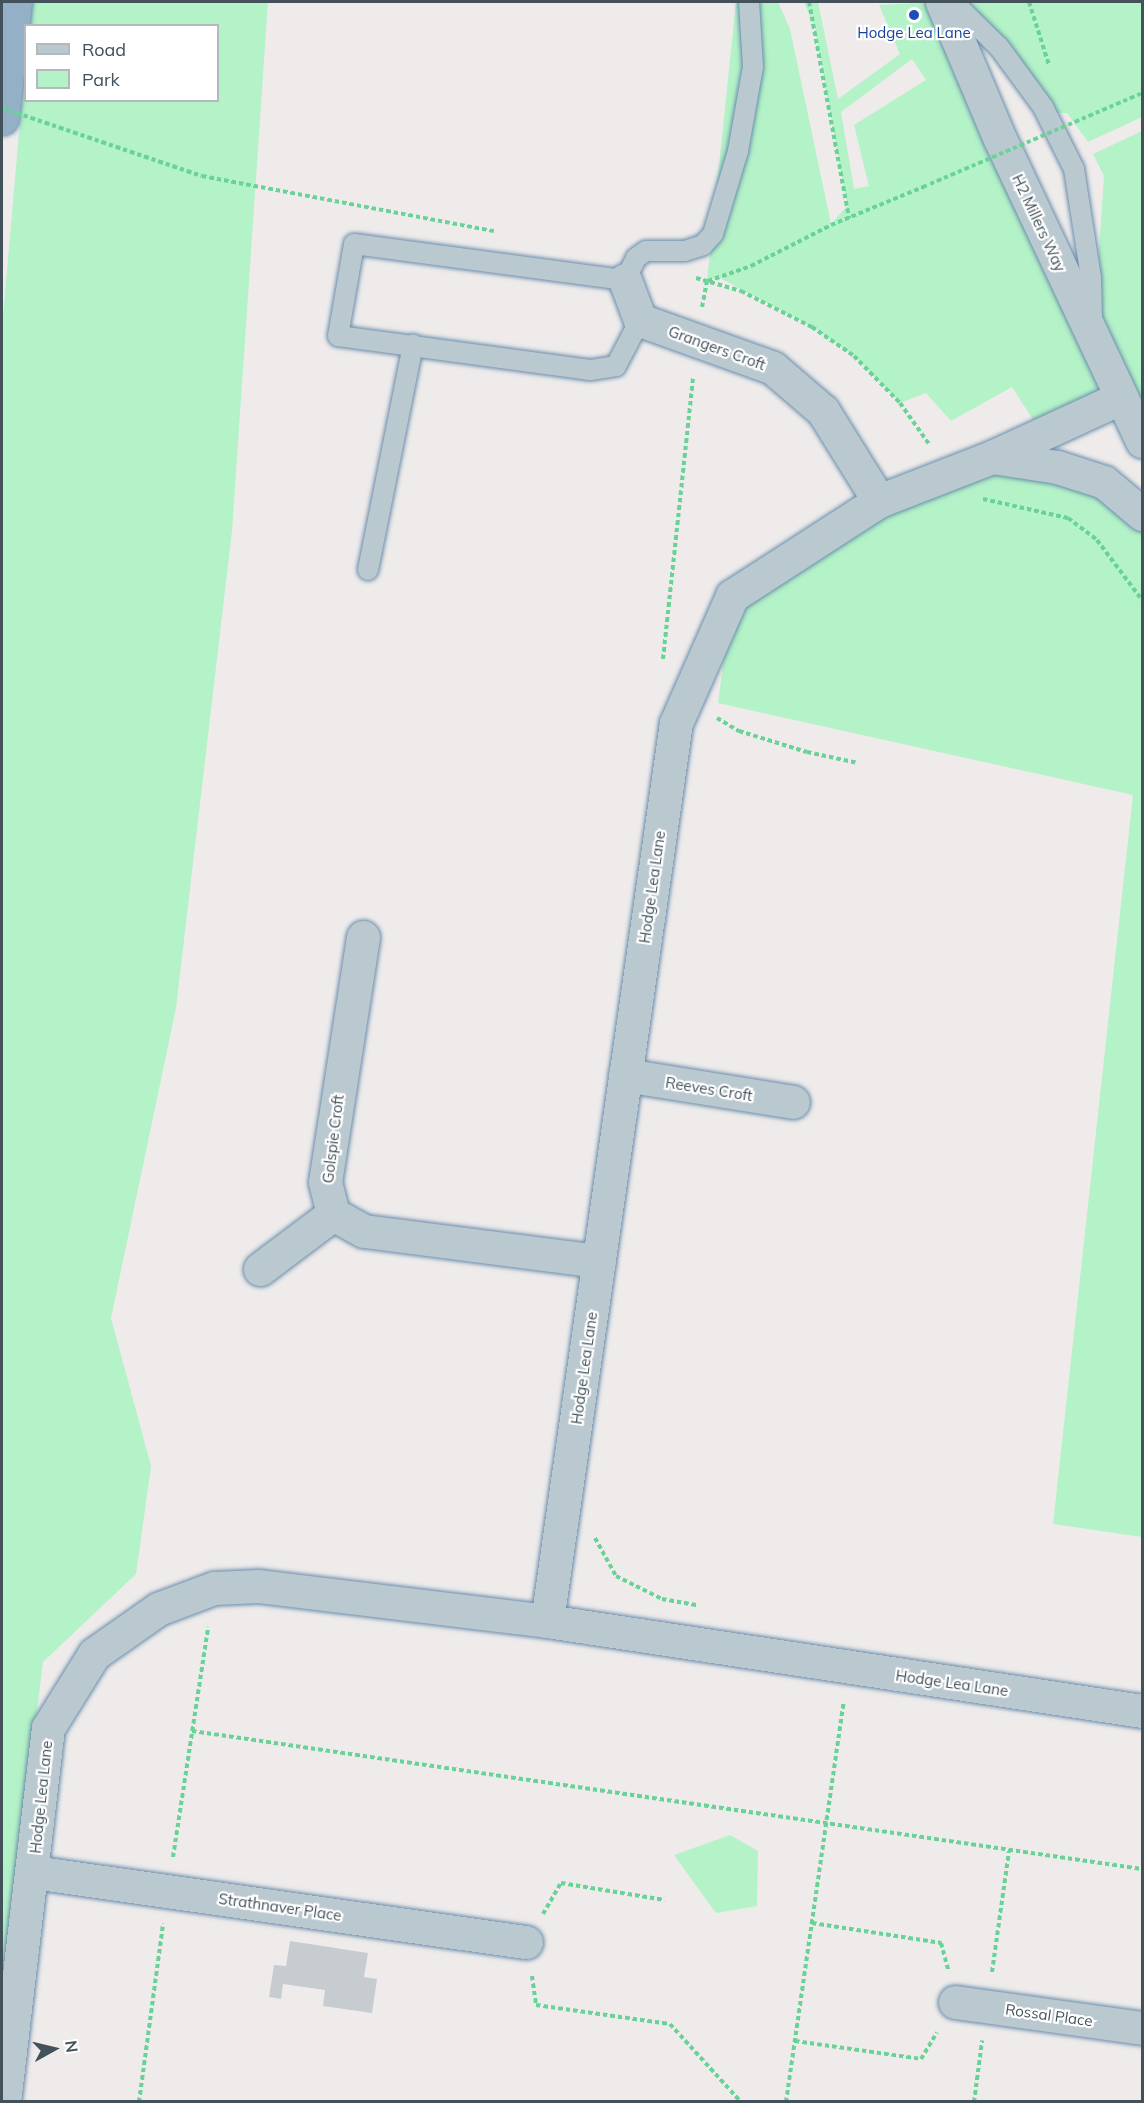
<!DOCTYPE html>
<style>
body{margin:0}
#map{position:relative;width:1144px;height:2103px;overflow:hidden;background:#efebeb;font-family:Mulish,sans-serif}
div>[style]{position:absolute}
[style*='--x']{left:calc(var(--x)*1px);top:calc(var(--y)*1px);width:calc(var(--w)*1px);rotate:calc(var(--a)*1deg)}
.green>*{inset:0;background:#b4f2c7}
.building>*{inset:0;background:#c7ccd1}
.path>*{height:4px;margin-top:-2px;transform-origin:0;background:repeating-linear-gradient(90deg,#69d296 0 4.5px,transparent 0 7.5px)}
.roads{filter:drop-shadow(0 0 2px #698eac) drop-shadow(0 0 2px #698eac)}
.service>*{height:20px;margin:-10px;padding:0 10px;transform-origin:10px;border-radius:10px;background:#bac8d0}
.minor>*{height:33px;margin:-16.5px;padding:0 16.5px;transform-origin:16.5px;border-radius:16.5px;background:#bac8d0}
.tertiary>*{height:33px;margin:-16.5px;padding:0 16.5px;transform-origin:16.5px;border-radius:16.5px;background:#bac8d0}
.trunk>*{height:33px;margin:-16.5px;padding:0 16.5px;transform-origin:16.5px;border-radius:16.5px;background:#93b0c7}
.path-bridge>*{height:4px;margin-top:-2px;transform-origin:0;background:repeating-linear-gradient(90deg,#69d296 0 4.5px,transparent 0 7.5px)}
.dots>*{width:16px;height:16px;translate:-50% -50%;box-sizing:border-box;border:3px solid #fff;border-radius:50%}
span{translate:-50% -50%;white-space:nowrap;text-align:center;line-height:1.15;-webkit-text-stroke:4.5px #fff;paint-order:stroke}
.transit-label{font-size:15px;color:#164399}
.street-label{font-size:15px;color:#42515a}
.frame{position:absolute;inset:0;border:3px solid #42515a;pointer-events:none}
.legend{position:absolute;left:24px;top:24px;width:195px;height:78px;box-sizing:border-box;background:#fff;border:2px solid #b3b9bd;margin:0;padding:8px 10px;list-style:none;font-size:18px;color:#42515a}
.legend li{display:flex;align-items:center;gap:12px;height:30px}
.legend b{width:30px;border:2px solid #b3b9bd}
.north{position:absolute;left:24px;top:2019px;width:60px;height:60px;-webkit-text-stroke:4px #fff;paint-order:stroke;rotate:82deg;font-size:16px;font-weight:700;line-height:24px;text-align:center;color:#42515a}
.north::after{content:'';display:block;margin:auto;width:21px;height:27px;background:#42515a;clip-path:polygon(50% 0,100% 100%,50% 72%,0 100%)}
</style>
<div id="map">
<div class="green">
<i style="clip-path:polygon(31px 2px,268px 2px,232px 531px,176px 1008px,111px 1318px,151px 1466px,136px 1574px,43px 1662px,18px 1863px,2px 2084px,2px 328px,25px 64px,26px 100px,218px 100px,218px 26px,29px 25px)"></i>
<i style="clip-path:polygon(evenodd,736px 2px,778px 2px,790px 29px,831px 224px,847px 206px,815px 29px,804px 2px,818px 2px,838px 99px,900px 54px,879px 5px,942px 2px,1093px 340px,1104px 176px,1093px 154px,1142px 131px,1142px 441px,1120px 398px,1043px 435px,1012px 387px,951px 421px,926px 393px,900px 403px,854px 356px,812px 327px,718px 277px,707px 281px,736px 2px,912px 59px,926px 80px,854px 125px,869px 186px,854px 189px,841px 112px,912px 59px)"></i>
<i style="clip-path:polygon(954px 2px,1142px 2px,1142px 117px,1088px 142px,1067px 113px,1052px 113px)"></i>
<i style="clip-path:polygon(992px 457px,1142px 514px,1142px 1537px,1053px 1524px,1133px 795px,718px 703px,732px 596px)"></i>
<i style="clip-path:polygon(730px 1835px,758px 1851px,757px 1906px,716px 1913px,674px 1855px)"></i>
</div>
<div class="building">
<i style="clip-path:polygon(290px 1941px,368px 1953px,364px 1977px,377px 1979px,372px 2013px,323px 2006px,325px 1990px,283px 1984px,281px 1999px,269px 1997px,274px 1965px,286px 1966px)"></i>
</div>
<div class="path">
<i style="--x:809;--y:2;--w:220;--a:79.5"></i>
<i style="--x:1029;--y:2;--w:66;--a:72.4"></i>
<i style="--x:202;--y:176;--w:297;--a:10.7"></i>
<i style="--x:696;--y:278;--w:47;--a:16.1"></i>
<i style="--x:741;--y:291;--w:80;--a:26.9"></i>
<i style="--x:812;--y:327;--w:51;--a:34.6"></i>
<i style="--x:854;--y:356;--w:66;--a:45.6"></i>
<i style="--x:900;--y:403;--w:50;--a:54.7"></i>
<i style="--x:708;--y:281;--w:46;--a:-19.2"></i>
<i style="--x:751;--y:266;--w:90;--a:-27.1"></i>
<i style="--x:831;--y:225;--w:100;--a:-22.4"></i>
<i style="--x:702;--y:307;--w:26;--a:-79"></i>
<i style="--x:983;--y:499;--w:87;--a:12.6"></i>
<i style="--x:1068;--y:518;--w:36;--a:37"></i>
<i style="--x:1097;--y:540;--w:75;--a:53.1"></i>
<i style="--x:663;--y:659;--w:284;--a:-83.9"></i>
<i style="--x:717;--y:718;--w:26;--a:31"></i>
<i style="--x:739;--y:731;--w:71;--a:17.2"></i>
<i style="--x:807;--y:752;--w:52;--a:12.2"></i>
<i style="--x:595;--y:1538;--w:43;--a:61.1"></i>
<i style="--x:616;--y:1576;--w:51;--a:26.6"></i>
<i style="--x:662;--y:1599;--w:36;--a:10"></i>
<i style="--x:192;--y:1731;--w:960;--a:8.27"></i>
<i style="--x:173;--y:1857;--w:233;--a:-81.3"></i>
<i style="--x:543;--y:1914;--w:36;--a:-60"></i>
<i style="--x:561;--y:1883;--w:105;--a:9.3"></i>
<i style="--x:812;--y:1923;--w:131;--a:8.8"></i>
<i style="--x:941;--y:1943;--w:28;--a:75"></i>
<i style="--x:992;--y:1972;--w:122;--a:-82"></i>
<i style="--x:532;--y:1976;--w:29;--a:82"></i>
<i style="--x:536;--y:2005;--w:135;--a:8.1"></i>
<i style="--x:670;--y:2024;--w:105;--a:47.7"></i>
<i style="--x:795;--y:2041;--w:127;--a:8.1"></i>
<i style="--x:921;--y:2059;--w:31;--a:-59"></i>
<i style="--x:139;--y:2102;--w:180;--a:-82.3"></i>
<i style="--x:786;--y:2102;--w:405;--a:-81.8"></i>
<i style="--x:974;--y:2102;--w:62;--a:-82.5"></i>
</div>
<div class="roads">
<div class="service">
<i style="--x:953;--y:2;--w:64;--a:44.4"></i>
<i style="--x:999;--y:47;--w:74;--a:53.7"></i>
<i style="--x:1043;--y:107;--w:69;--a:63.4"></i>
<i style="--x:1074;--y:169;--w:110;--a:81.1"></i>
<i style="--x:1091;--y:278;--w:42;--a:88.6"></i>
<i style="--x:640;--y:320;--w:52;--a:117.6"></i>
<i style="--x:616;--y:366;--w:26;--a:171"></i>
<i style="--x:590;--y:370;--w:254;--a:-172.3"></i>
<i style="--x:338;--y:336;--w:93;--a:-80.1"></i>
<i style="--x:354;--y:244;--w:273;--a:7.6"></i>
<i style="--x:625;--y:280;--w:25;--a:-63"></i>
<i style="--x:636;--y:258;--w:12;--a:-35"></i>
<i style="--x:646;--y:251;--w:39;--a:0"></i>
<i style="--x:685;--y:251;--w:19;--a:-18"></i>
<i style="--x:703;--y:245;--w:15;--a:-48"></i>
<i style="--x:713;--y:234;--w:87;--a:-73.2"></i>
<i style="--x:738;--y:151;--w:85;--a:-79.9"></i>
<i style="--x:753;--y:67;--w:65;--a:-93.5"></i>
<i style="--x:368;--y:570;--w:230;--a:-78.7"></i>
</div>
<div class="minor">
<i style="--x:625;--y:280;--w:43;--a:69.4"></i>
<i style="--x:640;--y:320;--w:141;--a:19.8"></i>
<i style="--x:773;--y:368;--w:66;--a:40.7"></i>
<i style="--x:823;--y:411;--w:106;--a:58.1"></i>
<i style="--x:992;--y:457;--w:66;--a:8.7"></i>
<i style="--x:1057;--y:467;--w:49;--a:17.7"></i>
<i style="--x:1104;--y:482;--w:50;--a:40.1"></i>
<i style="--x:363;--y:937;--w:248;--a:98.8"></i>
<i style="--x:325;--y:1182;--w:33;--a:76"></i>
<i style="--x:333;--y:1214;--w:35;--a:29"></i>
<i style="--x:364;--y:1231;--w:237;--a:7.3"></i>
<i style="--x:625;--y:1075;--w:170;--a:9.1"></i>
<i style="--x:260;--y:1269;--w:91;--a:-37"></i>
<i style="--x:547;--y:1621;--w:907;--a:-81.83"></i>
<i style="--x:676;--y:723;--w:139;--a:-66.2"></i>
<i style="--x:732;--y:596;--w:175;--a:-32.9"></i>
<i style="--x:879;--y:501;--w:121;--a:-21.3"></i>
<i style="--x:992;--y:457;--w:141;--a:-24.7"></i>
<i style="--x:33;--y:1872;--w:498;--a:8.1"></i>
<i style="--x:955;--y:2002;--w:189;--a:7.9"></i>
<i style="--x:4;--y:2102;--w:377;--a:-83.3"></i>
<i style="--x:48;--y:1728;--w:87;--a:-58.1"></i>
<i style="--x:94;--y:1654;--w:78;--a:-35.1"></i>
<i style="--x:158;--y:1609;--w:60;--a:-20.6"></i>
<i style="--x:214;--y:1588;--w:45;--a:-2.5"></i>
<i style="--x:259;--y:1586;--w:290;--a:6.9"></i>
<i style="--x:547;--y:1621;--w:602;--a:8.6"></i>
</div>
<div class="tertiary">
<i style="--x:942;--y:2;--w:149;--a:67.1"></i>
<i style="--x:1000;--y:139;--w:334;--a:64.8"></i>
</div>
<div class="trunk">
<i style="--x:2;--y:118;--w:117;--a:-83.6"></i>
</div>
</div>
<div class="path-bridge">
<i style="--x:2;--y:108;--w:211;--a:18.8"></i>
<i style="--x:923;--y:187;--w:238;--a:-23.2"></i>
</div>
<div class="dots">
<i style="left:914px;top:15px;background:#1a4fb4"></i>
</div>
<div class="transit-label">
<span style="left:914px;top:33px">Hodge Lea Lane</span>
</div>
<div class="street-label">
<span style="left:1039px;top:223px;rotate:65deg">H2 Millers Way</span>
<span style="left:717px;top:348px;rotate:20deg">Grangers Croft</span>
<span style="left:652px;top:887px;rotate:-82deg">Hodge Lea Lane</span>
<span style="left:709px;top:1089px;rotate:9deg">Reeves Croft</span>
<span style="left:333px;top:1139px;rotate:-83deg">Golspie Croft</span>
<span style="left:584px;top:1368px;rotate:-82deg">Hodge Lea Lane</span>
<span style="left:952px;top:1683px;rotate:8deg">Hodge Lea Lane</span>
<span style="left:41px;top:1797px;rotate:-84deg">Hodge Lea Lane</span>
<span style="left:280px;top:1907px;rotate:8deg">Strathnaver Place</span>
<span style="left:1049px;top:2015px;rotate:8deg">Rossal Place</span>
</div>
<div class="frame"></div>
<ul class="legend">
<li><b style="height:8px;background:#bac8d0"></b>Road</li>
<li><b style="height:16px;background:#b4f2c7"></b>Park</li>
</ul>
<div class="north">N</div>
</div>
